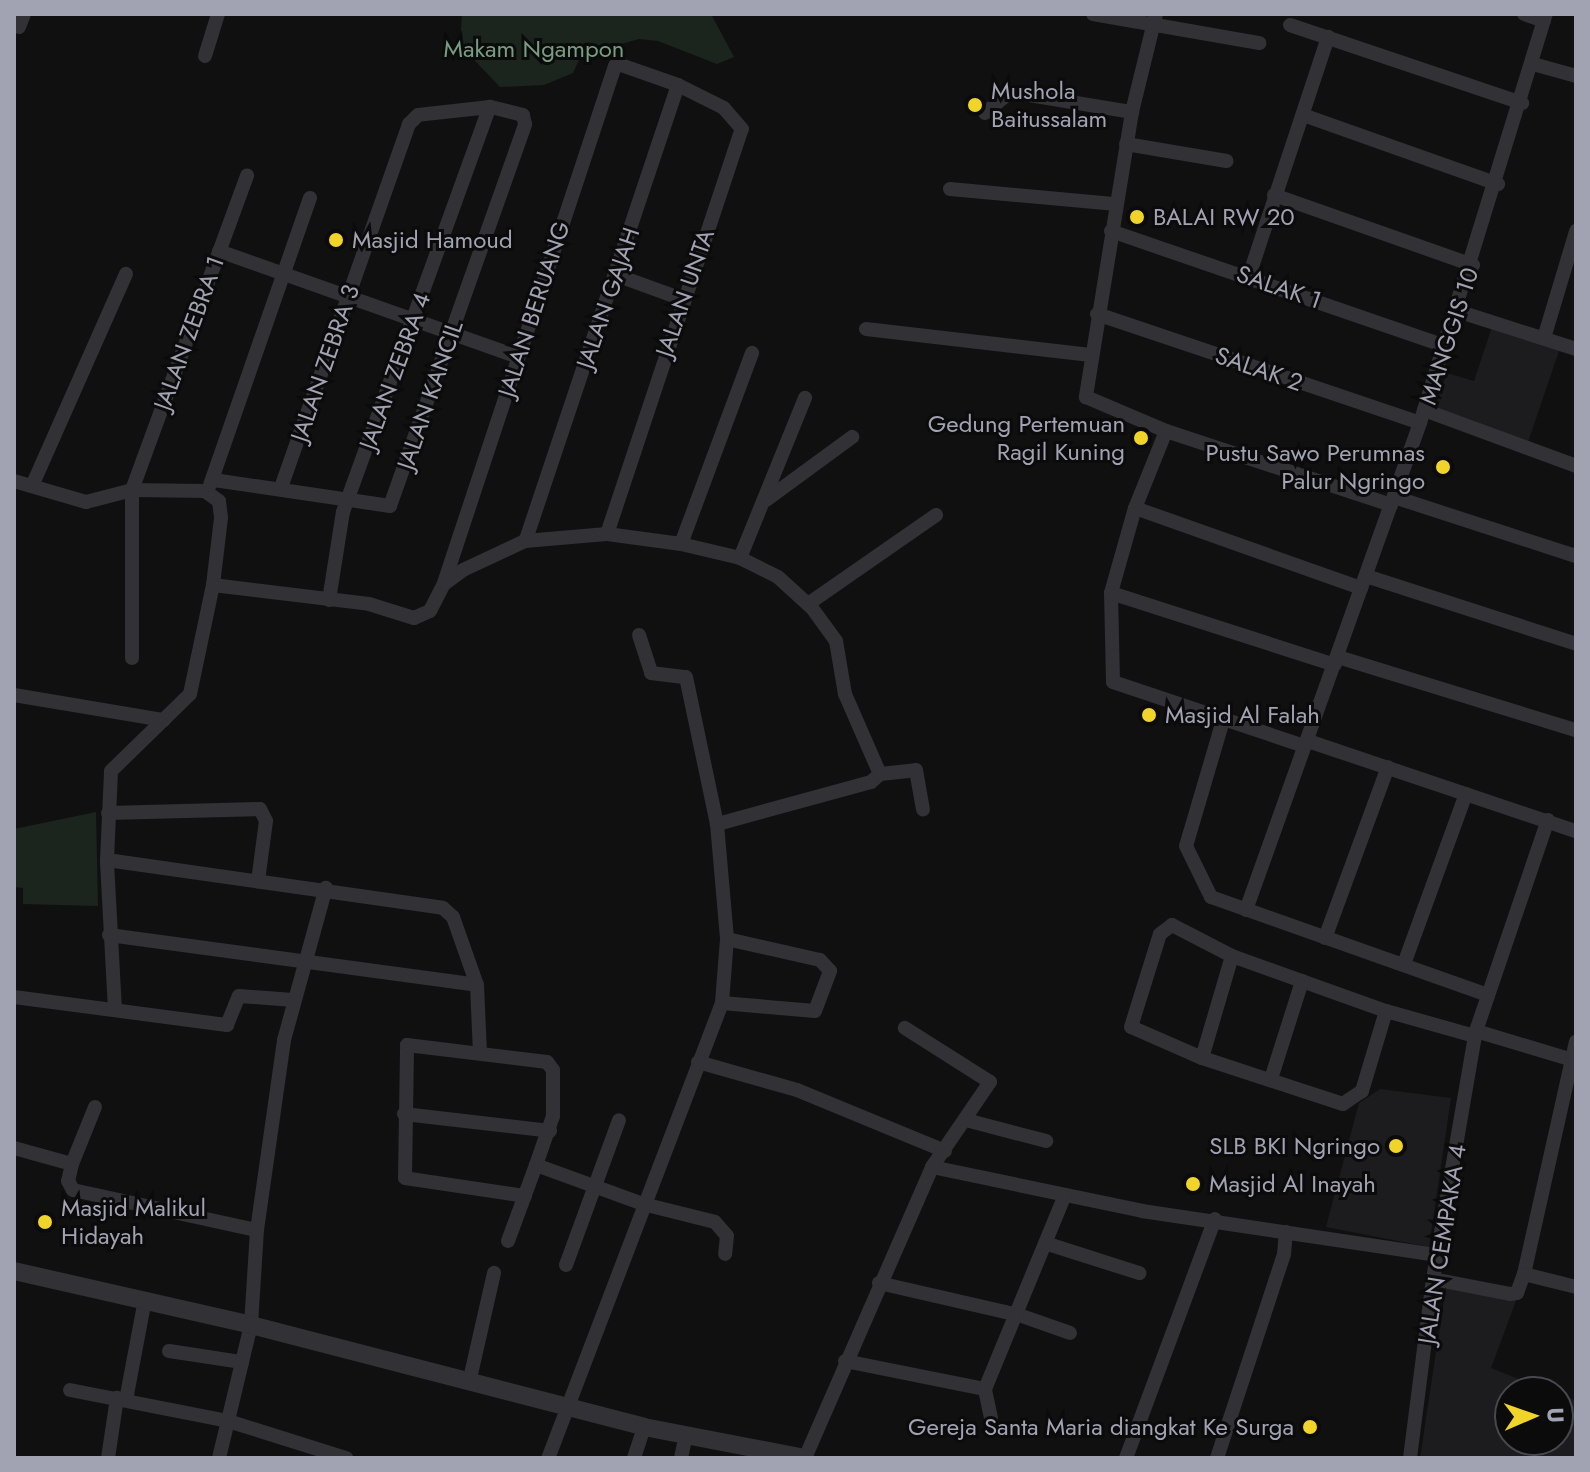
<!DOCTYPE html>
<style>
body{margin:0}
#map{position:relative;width:1590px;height:1472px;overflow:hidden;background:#101011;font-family:Jost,sans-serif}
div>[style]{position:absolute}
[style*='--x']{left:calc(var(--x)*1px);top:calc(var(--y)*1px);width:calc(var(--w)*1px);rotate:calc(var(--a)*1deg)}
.built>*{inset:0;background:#1c1c1e}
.green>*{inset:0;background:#1c241e}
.minor>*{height:14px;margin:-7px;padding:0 7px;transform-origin:7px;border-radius:7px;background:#313136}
.tertiary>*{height:18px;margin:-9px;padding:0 9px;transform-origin:9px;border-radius:9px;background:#313136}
.dots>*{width:22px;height:22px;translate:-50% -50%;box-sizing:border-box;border:4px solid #0b0b0c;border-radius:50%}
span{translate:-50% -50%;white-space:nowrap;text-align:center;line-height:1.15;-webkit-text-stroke:6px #0b0b0c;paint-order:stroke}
.park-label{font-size:24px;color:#789e81}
.poi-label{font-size:24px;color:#a1a3b2}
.left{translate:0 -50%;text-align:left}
.right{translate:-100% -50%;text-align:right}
.street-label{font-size:24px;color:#a1a3b2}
.frame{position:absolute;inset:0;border:16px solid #a1a3b2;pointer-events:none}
.north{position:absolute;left:1494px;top:1376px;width:80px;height:80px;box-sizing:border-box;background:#0b0b0c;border:2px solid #47484e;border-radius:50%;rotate:88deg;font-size:22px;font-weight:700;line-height:32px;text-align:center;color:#a1a3b2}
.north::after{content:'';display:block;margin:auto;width:28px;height:36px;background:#f1d429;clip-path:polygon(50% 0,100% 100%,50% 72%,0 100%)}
</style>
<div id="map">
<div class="built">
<i style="clip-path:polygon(1492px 327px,1560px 348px,1528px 442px,1433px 409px,1447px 373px,1474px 381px)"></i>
<i style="clip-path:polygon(1380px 1089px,1451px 1098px,1429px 1247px,1326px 1227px,1359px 1103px)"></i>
<i style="clip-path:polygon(1446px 1286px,1517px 1298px,1491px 1368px,1552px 1392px,1510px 1392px,1510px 1440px,1558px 1440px,1558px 1394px,1576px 1401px,1576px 1458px,1420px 1458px)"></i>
</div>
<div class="green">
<i style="clip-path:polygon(462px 14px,711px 14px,734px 57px,717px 64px,658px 41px,639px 39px,607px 48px,587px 42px,573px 73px,544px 85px,500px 87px,460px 45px)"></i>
<i style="clip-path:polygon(96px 812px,98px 906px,23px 904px,23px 888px,14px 887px,14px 829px)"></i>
</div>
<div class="minor">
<i style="--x:1093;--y:14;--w:169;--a:9.9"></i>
<i style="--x:1156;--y:14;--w:101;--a:103.8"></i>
<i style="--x:1132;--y:112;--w:289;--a:99.2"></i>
<i style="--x:1086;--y:397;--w:87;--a:23"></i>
<i style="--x:1166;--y:431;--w:237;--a:18.2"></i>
<i style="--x:1524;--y:14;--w:21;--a:19"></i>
<i style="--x:1290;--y:25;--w:245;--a:18.6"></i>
<i style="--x:19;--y:27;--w:14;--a:-69"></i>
<i style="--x:205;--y:56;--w:44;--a:-72.8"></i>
<i style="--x:1533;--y:64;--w:45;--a:15.6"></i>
<i style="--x:985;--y:113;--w:33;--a:-40"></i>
<i style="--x:1010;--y:92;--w:124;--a:9.3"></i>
<i style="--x:1303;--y:115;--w:207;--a:19.5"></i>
<i style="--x:1126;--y:144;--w:102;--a:9.6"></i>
<i style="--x:950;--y:189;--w:167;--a:5.2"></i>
<i style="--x:1274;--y:195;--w:211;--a:19.4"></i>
<i style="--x:1111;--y:231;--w:353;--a:19"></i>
<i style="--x:219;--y:251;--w:317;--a:19.5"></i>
<i style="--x:616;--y:275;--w:70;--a:20"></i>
<i style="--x:1249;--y:276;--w:252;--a:-71.7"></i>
<i style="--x:1457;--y:311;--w:125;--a:17.7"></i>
<i style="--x:1097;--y:314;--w:341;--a:18.6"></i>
<i style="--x:866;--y:329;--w:226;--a:6.6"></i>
<i style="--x:1544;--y:338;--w:112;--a:-73.3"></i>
<i style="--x:1424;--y:410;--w:162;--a:20.2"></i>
<i style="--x:1166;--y:431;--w:83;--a:111.9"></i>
<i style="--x:1135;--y:508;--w:88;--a:105.8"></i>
<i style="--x:1111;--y:593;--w:89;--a:88.7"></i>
<i style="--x:1113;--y:682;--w:201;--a:18.5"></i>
<i style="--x:214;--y:480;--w:178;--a:8.4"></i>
<i style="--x:390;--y:506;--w:405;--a:-70.5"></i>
<i style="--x:525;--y:124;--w:9;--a:-103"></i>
<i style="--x:523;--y:115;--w:34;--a:-166"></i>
<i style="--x:490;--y:107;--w:72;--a:173.7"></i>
<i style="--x:418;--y:115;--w:13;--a:135"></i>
<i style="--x:409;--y:124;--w:386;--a:109.4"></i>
<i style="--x:14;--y:481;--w:75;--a:16.3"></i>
<i style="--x:86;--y:502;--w:48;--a:-14.6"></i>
<i style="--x:132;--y:490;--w:73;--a:0.8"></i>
<i style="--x:205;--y:491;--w:17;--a:36"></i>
<i style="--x:219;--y:501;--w:17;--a:83"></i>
<i style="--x:221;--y:518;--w:67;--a:96.8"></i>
<i style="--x:213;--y:585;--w:157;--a:6.9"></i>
<i style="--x:369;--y:604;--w:47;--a:17.3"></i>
<i style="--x:414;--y:618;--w:17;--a:-24"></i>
<i style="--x:430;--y:611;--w:30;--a:-63"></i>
<i style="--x:444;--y:584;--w:24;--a:-36"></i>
<i style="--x:463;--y:570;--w:68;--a:-25.1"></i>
<i style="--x:525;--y:541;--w:82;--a:-4.9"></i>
<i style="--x:607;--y:534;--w:75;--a:7.7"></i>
<i style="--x:681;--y:544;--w:61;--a:13.3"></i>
<i style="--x:740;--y:558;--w:42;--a:26.6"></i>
<i style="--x:778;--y:577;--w:46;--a:42.4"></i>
<i style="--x:812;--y:608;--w:41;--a:54"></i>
<i style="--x:836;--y:641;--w:54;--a:80.4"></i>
<i style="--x:845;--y:694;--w:87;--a:66.4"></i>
<i style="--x:880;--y:774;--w:12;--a:138"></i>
<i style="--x:871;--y:782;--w:160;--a:164.7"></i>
<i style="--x:717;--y:824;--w:115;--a:85"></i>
<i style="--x:727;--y:939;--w:64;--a:94.5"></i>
<i style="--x:722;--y:1003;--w:487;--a:110.9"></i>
<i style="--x:210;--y:485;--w:304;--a:-70.8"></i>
<i style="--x:32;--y:486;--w:232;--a:-66.1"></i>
<i style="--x:1394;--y:497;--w:191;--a:18"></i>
<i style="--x:766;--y:500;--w:107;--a:-36.2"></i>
<i style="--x:1135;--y:508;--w:240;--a:19.5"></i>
<i style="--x:607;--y:534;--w:427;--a:-71.6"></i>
<i style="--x:742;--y:129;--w:28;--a:-131"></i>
<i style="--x:724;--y:108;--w:51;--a:-153.4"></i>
<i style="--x:681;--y:544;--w:204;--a:-69.6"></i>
<i style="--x:740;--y:558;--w:173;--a:-67.9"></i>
<i style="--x:1366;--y:576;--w:221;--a:17.9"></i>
<i style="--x:444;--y:583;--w:545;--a:-71.7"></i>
<i style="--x:615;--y:66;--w:6;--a:-9"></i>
<i style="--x:621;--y:65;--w:60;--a:19.3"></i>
<i style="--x:678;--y:85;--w:481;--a:108.5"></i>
<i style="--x:1111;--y:593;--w:235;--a:17.8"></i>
<i style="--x:329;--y:600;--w:89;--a:-81"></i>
<i style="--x:343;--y:512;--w:431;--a:-70.1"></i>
<i style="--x:808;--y:604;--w:156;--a:-34.8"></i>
<i style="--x:639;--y:635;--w:40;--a:72"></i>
<i style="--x:651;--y:673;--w:35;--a:7"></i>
<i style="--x:686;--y:677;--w:150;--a:78.1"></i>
<i style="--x:1338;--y:657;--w:249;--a:17.1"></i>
<i style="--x:132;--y:658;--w:168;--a:-90"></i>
<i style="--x:132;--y:490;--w:335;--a:-69.9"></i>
<i style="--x:14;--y:695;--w:152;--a:9.5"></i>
<i style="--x:1224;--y:717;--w:134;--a:106.4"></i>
<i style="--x:1186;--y:846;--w:57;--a:63.9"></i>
<i style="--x:1211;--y:897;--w:294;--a:19.5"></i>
<i style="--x:1308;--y:741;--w:283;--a:18.6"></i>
<i style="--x:880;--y:774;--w:36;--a:-6"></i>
<i style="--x:916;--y:770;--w:40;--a:80"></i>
<i style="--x:108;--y:813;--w:152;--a:-1.5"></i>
<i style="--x:260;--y:809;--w:13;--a:63"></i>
<i style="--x:266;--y:821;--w:61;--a:97.6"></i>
<i style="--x:107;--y:860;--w:339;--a:8.1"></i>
<i style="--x:443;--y:908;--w:13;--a:42"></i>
<i style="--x:453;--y:917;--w:72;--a:70.6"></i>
<i style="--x:477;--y:985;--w:68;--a:87.5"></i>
<i style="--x:1246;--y:910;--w:517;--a:-70.34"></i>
<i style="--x:1420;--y:423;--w:428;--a:-72.9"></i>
<i style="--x:109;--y:935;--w:371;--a:7.7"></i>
<i style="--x:1325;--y:938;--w:182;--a:-69.8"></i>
<i style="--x:1404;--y:964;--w:181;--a:-70"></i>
<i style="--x:14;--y:997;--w:215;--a:7.5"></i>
<i style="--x:227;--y:1025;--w:31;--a:-68"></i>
<i style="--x:239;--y:996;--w:54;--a:4.2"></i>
<i style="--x:722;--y:1003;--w:93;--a:4.9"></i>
<i style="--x:815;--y:1011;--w:43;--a:-69.4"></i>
<i style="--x:830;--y:971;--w:15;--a:-132"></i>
<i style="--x:820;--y:960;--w:95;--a:-167.3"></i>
<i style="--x:115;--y:1010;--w:150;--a:-93.1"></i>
<i style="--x:107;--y:860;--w:89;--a:-87.4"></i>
<i style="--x:111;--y:771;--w:110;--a:-44.3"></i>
<i style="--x:190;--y:694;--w:111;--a:-78.1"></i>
<i style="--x:1386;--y:1011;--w:84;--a:106.7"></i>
<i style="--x:1362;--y:1091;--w:23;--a:146"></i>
<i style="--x:1343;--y:1104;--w:148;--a:-161.9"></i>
<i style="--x:1202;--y:1058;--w:77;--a:-156.4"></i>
<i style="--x:1131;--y:1027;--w:97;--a:-72.7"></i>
<i style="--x:1160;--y:934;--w:15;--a:-37"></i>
<i style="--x:1172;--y:925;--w:68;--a:27.3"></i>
<i style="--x:1232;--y:956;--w:164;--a:19.7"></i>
<i style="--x:1386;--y:1011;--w:92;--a:15.7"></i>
<i style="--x:1476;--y:1031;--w:104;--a:16.7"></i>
<i style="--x:1202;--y:1058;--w:106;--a:-73.6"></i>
<i style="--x:698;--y:1062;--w:103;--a:15.8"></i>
<i style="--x:797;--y:1090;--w:160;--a:22.4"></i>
<i style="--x:1271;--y:1079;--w:103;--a:-72.4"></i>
<i style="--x:95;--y:1107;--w:61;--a:112"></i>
<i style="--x:72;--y:1164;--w:17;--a:103"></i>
<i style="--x:68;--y:1181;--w:10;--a:61"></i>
<i style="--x:73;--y:1190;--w:188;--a:12.3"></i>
<i style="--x:404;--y:1114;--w:147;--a:6.6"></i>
<i style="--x:966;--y:1120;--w:83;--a:14.7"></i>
<i style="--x:14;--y:1148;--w:60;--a:15.4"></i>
<i style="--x:932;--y:1167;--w:215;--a:11.8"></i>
<i style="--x:1142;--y:1211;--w:297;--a:8.5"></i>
<i style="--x:525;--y:1196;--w:121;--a:-171.5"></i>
<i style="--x:405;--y:1178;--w:133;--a:-89.1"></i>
<i style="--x:407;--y:1045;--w:141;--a:6.9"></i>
<i style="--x:547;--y:1062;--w:10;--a:53"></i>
<i style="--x:553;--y:1070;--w:46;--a:90"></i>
<i style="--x:553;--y:1116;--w:52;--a:109.1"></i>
<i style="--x:536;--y:1165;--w:114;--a:20"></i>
<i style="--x:643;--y:1204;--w:74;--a:14"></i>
<i style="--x:715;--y:1222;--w:18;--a:49"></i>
<i style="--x:727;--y:1236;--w:18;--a:96"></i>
<i style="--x:508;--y:1241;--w:81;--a:-69.8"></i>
<i style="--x:1048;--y:1244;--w:96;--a:17.7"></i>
<i style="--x:566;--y:1265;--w:154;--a:-69.9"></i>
<i style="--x:1524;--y:1274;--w:238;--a:-77.4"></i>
<i style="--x:1433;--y:1279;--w:78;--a:11"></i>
<i style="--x:1510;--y:1294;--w:7;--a:-8"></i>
<i style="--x:1517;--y:1293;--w:20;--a:-70"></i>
<i style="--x:1524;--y:1274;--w:54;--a:14"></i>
<i style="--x:879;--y:1283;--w:144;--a:12.9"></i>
<i style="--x:1019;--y:1315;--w:54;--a:19.4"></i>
<i style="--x:169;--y:1351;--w:74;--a:8.6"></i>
<i style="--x:845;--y:1361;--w:143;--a:11.3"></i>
<i style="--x:469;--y:1383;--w:113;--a:-77.2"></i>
<i style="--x:70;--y:1390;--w:161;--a:11.1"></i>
<i style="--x:228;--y:1421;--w:124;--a:17.4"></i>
<i style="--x:126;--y:1400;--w:103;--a:-79.3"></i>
<i style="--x:991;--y:1418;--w:30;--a:-102"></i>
<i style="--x:985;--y:1389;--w:208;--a:-67.6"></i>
<i style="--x:108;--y:1458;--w:61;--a:-81.5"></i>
<i style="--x:219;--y:1458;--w:137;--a:-76.5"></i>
<i style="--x:251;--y:1325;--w:95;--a:-86.4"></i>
<i style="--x:257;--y:1230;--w:192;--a:-81.9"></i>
<i style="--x:284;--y:1040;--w:158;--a:-74.6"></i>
<i style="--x:634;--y:1458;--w:33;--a:-72"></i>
<i style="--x:681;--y:1458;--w:24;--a:-78"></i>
<i style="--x:805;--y:1458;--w:318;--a:-66.4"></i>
<i style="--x:932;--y:1167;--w:103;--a:-55.7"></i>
<i style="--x:990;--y:1082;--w:101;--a:-147.6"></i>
<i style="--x:1126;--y:1458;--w:255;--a:-69.6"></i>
<i style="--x:1217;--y:1458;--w:215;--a:-71.8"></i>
<i style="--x:1284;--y:1254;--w:22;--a:-85"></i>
<i style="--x:1410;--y:1458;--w:180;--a:-82.7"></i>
<i style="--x:1433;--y:1279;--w:252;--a:-80.2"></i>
<i style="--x:1476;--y:1031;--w:223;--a:-71.2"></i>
</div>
<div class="tertiary">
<i style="--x:14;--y:1271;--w:243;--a:12.8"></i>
<i style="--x:251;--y:1325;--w:406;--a:14.5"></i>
<i style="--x:644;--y:1427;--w:164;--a:10.9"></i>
</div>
<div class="dots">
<i style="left:975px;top:105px;background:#f1d429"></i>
<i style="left:1137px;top:217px;background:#f1d429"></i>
<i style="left:336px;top:240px;background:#f1d429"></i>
<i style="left:1141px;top:438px;background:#f1d429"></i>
<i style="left:1443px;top:467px;background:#f1d429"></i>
<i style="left:1149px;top:715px;background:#f1d429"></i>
<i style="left:1396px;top:1146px;background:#f1d429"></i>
<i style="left:1193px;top:1184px;background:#f1d429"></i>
<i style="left:45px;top:1222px;background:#f1d429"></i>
<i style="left:1310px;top:1427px;background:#f1d429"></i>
</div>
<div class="park-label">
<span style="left:534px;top:49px">Makam Ngampon</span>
</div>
<div class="poi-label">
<span class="left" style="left:991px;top:105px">Mushola<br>Baitussalam</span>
<span class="left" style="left:1153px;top:217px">BALAI RW 20</span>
<span class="left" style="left:352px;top:240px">Masjid Hamoud</span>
<span class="right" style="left:1125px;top:438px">Gedung Pertemuan<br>Ragil Kuning</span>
<span class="right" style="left:1425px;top:467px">Pustu Sawo Perumnas<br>Palur Ngringo</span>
<span class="left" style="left:1165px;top:715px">Masjid Al Falah</span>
<span class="right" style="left:1380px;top:1146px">SLB BKI Ngringo</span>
<span class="left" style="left:1209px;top:1184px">Masjid Al Inayah</span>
<span class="left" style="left:61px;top:1222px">Masjid Malikul<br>Hidayah</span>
<span class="right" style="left:1294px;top:1427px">Gereja Santa Maria diangkat Ke Surga</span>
</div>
<div class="street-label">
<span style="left:1279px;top:287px;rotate:19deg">SALAK 1</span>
<span style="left:685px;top:293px;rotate:-71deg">JALAN UNTA</span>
<span style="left:608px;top:298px;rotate:-71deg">JALAN GAJAH</span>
<span style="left:534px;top:309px;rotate:-72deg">JALAN BERUANG</span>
<span style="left:189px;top:333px;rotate:-70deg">JALAN ZEBRA 1</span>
<span style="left:1449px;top:336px;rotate:-72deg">MANGGIS 10</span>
<span style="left:325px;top:363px;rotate:-71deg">JALAN ZEBRA 3</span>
<span style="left:1259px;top:369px;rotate:19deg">SALAK 2</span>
<span style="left:395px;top:371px;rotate:-70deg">JALAN ZEBRA 4</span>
<span style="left:430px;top:395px;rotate:-71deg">JALAN KANCIL</span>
<span style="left:1442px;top:1244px;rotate:-81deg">JALAN CEMPAKA 4</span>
</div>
<div class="frame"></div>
<div class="north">U</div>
</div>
